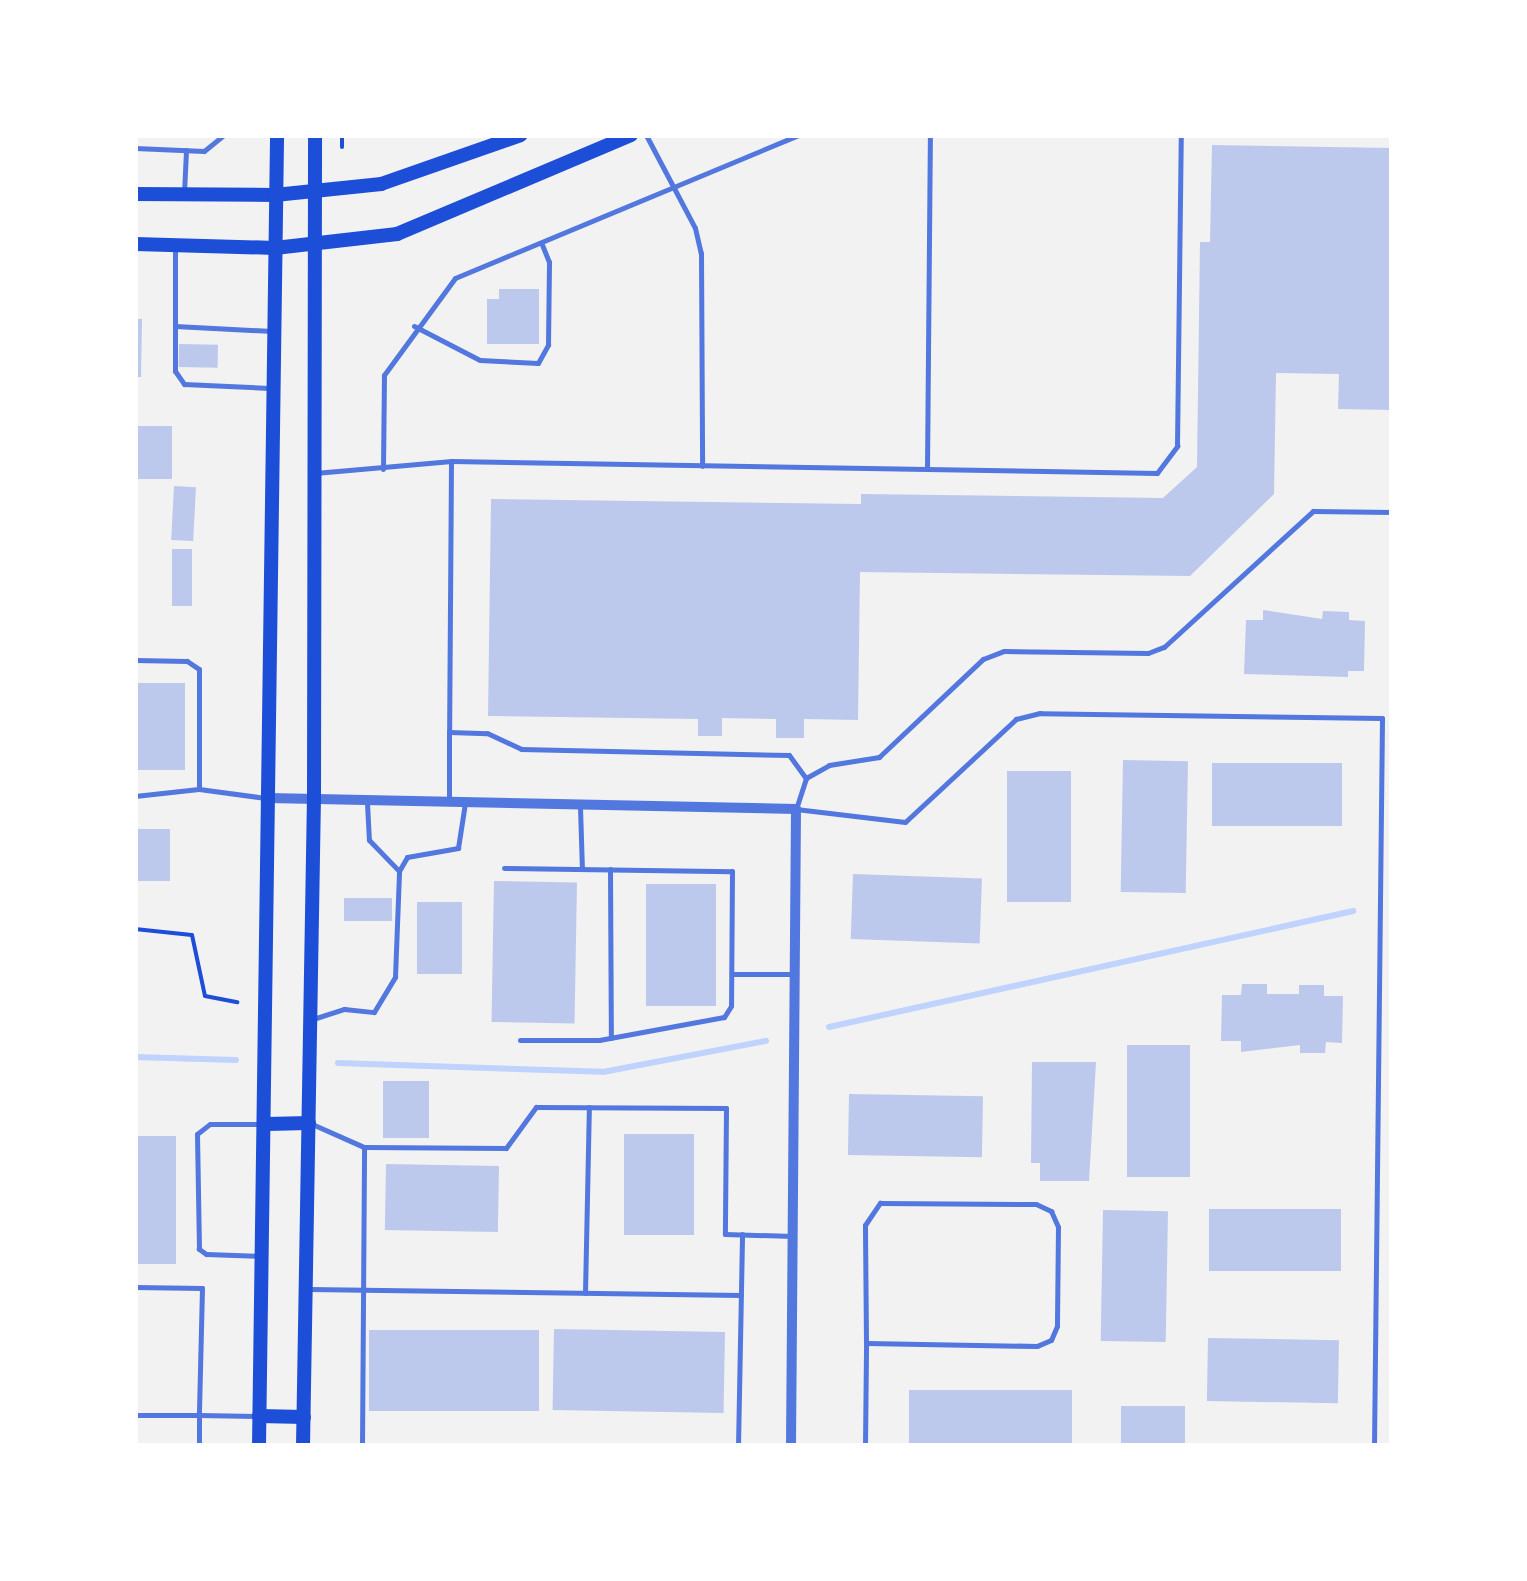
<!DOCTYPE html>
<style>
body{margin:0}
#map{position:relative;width:1527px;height:1581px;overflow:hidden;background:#f2f2f2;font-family:"Public Sans",sans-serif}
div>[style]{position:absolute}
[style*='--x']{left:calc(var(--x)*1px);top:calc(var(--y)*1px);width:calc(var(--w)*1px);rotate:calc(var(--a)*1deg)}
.stream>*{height:6px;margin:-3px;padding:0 3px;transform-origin:3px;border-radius:3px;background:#bfd3fe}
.building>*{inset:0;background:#bdc9ec;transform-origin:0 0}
.path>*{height:4px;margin:-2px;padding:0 2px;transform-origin:2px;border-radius:2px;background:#1d4ed8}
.service>*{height:5px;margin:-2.5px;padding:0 2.5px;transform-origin:2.5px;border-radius:2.5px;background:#5277de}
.minor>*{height:10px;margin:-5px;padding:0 5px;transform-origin:5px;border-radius:5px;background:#5277de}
.secondary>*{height:14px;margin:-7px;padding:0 7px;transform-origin:7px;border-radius:7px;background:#1d4ed8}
span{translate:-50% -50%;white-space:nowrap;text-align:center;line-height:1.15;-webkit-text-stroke:10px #fff;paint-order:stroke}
.frame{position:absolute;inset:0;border:138px solid #fff;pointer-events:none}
</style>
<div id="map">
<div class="stream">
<i style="--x:829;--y:1027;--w:537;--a:-12.48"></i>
<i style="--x:135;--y:1057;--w:101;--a:1.7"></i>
<i style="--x:338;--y:1063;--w:265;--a:1.9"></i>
<i style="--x:603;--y:1072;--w:166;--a:-10.8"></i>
</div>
<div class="building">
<i style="clip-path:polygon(1212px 145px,1392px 148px,1392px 410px,1338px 409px,1339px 374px,1276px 373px,1274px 494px,1190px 576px,860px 572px,858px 720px,804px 719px,804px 738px,776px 738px,776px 719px,722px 718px,722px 736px,698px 736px,698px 719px,488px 716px,491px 499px,861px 504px,861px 494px,1163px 498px,1197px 467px,1200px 242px,1210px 242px)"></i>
<i style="clip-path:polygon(499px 289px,539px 289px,539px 344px,487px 344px,487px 299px,499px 299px)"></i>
<i style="clip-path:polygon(135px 319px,142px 319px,141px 377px,135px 377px)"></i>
<i style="left:179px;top:344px;width:39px;height:23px;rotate:1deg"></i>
<i style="left:135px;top:426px;width:37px;height:53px"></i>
<i style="left:174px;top:486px;width:22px;height:54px;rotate:3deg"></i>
<i style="left:172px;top:549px;width:20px;height:57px"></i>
<i style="clip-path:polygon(1263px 610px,1322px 619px,1323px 611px,1349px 612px,1349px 620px,1365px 621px,1364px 671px,1348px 671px,1348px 677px,1244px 674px,1246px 620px,1263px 620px)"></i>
<i style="left:135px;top:683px;width:50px;height:87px"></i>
<i style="left:1123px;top:760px;width:65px;height:132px;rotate:1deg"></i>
<i style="left:1212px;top:763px;width:130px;height:63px"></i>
<i style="left:1071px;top:771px;width:131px;height:64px;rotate:90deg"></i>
<i style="left:135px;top:829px;width:35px;height:52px"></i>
<i style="left:853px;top:874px;width:129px;height:65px;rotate:2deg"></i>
<i style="left:494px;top:881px;width:83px;height:141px;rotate:1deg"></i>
<i style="left:646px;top:884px;width:70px;height:122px"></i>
<i style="left:344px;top:898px;width:48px;height:23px"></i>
<i style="left:417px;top:902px;width:45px;height:72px"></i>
<i style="clip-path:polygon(1242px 984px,1267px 984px,1267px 994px,1299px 994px,1299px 985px,1324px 985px,1324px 996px,1343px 996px,1342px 1043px,1326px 1042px,1325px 1053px,1300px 1053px,1300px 1045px,1241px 1052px,1241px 1041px,1221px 1041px,1222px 995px,1241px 995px)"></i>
<i style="left:1127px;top:1045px;width:63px;height:132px"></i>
<i style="clip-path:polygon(1032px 1062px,1096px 1062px,1089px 1181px,1040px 1181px,1040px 1163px,1031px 1163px)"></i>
<i style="left:383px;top:1081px;width:46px;height:57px"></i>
<i style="left:849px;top:1094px;width:134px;height:61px;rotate:1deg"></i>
<i style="left:624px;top:1134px;width:70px;height:101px"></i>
<i style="left:135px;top:1136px;width:41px;height:128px"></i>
<i style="left:386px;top:1164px;width:113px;height:66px;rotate:1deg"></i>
<i style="left:1209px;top:1209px;width:132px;height:62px"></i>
<i style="left:1103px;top:1210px;width:65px;height:131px;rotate:1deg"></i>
<i style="left:554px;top:1329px;width:171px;height:81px;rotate:1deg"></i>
<i style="left:369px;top:1330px;width:170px;height:81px"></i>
<i style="left:1208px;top:1338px;width:131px;height:63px;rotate:1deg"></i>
<i style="left:909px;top:1390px;width:163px;height:56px"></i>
<i style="left:1121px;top:1406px;width:64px;height:40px"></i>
</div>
<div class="path">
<i style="--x:342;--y:135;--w:12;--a:90"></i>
<i style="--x:135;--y:929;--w:57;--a:6"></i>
<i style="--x:192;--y:935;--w:62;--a:78"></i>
<i style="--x:205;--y:996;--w:33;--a:11"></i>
</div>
<div class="service">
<i style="--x:646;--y:135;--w:105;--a:62.2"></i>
<i style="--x:695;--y:228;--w:26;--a:77"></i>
<i style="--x:701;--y:253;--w:213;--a:89.7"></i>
<i style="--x:135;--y:148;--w:69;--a:2.5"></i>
<i style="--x:204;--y:151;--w:26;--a:-39"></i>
<i style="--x:184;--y:193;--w:43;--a:-87.3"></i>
<i style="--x:175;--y:248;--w:123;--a:90"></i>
<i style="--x:175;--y:371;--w:16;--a:55"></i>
<i style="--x:184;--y:384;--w:85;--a:2.7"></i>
<i style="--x:175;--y:326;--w:97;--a:3"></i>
<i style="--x:414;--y:326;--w:74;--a:27.3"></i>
<i style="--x:480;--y:360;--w:58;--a:3"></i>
<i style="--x:538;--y:363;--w:21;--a:-61"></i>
<i style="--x:548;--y:345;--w:83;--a:-89.3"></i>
<i style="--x:549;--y:262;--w:18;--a:-112"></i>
<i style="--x:451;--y:463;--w:269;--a:90.4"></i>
<i style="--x:449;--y:732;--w:38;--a:2"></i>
<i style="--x:487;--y:733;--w:38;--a:25"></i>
<i style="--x:521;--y:749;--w:268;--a:1.3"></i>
<i style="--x:789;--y:755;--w:29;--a:54"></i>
<i style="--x:383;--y:469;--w:94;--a:-89.4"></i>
<i style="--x:384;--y:375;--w:120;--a:-53.8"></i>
<i style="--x:455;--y:278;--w:373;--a:-22.6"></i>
<i style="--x:927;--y:469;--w:334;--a:-89.5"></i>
<i style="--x:315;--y:473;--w:137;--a:-5"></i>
<i style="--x:451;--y:461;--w:706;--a:0.97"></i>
<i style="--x:1157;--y:473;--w:34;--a:-53"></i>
<i style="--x:1177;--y:446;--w:311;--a:-89.3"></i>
<i style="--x:135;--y:660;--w:52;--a:1.1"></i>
<i style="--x:187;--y:661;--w:14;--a:34"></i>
<i style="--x:199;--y:669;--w:120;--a:90"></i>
<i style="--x:135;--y:796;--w:64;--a:-6.2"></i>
<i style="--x:199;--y:789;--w:68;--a:7.7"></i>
<i style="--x:449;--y:799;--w:67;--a:-90"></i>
<i style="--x:367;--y:803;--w:37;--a:87"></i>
<i style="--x:369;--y:840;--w:43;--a:45.9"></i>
<i style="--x:580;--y:807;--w:62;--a:88.2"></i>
<i style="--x:504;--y:868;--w:228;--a:0.8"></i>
<i style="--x:732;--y:871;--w:135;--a:90.4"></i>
<i style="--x:731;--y:1006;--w:13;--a:122"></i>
<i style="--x:724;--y:1017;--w:127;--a:169.6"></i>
<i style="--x:599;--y:1040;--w:79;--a:180"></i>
<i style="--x:610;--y:869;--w:169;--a:89.7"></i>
<i style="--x:732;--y:974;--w:62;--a:0"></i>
<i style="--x:313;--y:1019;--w:33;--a:-18"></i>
<i style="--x:344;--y:1009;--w:30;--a:6"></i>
<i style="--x:374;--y:1012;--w:41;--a:-59"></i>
<i style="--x:395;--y:977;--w:106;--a:-87.8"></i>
<i style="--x:399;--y:871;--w:16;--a:-60"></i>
<i style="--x:407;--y:857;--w:52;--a:-10"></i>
<i style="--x:458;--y:848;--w:46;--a:-81.2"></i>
<i style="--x:312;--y:1124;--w:57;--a:23.9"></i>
<i style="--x:880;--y:1203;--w:156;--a:0.4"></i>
<i style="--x:1036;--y:1204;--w:17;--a:25"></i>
<i style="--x:1051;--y:1211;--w:17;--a:66"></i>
<i style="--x:1058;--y:1227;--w:99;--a:90.6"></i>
<i style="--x:1057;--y:1326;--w:15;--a:113"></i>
<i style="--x:1051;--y:1340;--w:15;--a:157"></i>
<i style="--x:1037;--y:1346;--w:171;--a:-179"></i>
<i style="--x:866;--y:1343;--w:118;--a:-90.5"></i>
<i style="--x:865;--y:1225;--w:27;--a:-56"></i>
<i style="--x:260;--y:1256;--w:54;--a:-177.9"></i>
<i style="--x:206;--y:1254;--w:9;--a:-144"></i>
<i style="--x:199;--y:1249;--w:115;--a:-91"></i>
<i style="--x:197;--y:1134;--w:16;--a:-38"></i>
<i style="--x:210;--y:1124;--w:53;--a:0"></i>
<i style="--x:135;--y:1287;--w:67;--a:0.9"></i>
<i style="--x:202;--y:1288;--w:127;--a:91.4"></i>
<i style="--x:199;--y:1415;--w:58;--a:1"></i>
<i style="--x:309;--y:1289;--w:432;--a:0.8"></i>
<i style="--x:585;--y:1293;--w:186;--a:-88.8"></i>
<i style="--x:135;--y:1415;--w:64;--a:0"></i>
<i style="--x:199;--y:1415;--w:31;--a:90"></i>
<i style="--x:362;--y:1446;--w:299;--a:-89.6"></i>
<i style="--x:364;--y:1147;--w:142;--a:0.4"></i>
<i style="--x:506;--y:1148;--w:51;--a:-53.8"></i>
<i style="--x:536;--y:1107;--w:190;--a:0.3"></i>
<i style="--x:726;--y:1108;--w:126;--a:90.5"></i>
<i style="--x:725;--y:1234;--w:68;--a:1.7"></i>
<i style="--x:738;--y:1446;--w:212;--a:-88.9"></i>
<i style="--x:865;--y:1446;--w:102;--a:-89.4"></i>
<i style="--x:1374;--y:1446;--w:728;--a:-89.37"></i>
<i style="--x:1382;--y:718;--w:342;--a:-179.2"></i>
<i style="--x:1040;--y:713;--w:25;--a:166"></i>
<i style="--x:1016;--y:719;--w:151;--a:137.1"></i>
<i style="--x:905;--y:822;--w:110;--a:-173.2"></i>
<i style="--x:796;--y:809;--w:33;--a:-72"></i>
<i style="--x:806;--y:778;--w:26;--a:-29"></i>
<i style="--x:829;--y:765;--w:51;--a:-9.1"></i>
<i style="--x:879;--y:757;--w:143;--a:-43.3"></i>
<i style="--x:983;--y:659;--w:22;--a:-21"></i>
<i style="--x:1004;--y:651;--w:144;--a:0.8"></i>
<i style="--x:1148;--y:653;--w:17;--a:-21"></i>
<i style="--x:1164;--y:647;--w:202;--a:-42.4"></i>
<i style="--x:1313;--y:511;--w:79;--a:0.7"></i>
</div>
<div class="minor">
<i style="--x:268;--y:798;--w:528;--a:1.19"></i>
<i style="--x:796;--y:809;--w:637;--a:90.45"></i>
</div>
<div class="secondary">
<i style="--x:135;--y:194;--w:140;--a:0.4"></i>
<i style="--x:275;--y:195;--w:107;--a:-5.9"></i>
<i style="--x:381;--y:184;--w:148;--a:-19.3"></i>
<i style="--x:135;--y:244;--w:140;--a:1.6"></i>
<i style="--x:275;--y:248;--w:123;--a:-6.5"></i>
<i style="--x:397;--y:234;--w:254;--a:-22.9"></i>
<i style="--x:267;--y:1124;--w:42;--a:-1.4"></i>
<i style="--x:259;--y:1416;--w:45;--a:1.3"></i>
<i style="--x:259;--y:1446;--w:1311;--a:-89.21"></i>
<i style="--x:303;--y:1446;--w:647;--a:-89.03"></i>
<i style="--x:314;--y:799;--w:664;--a:-89.91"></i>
</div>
<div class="frame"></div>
</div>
